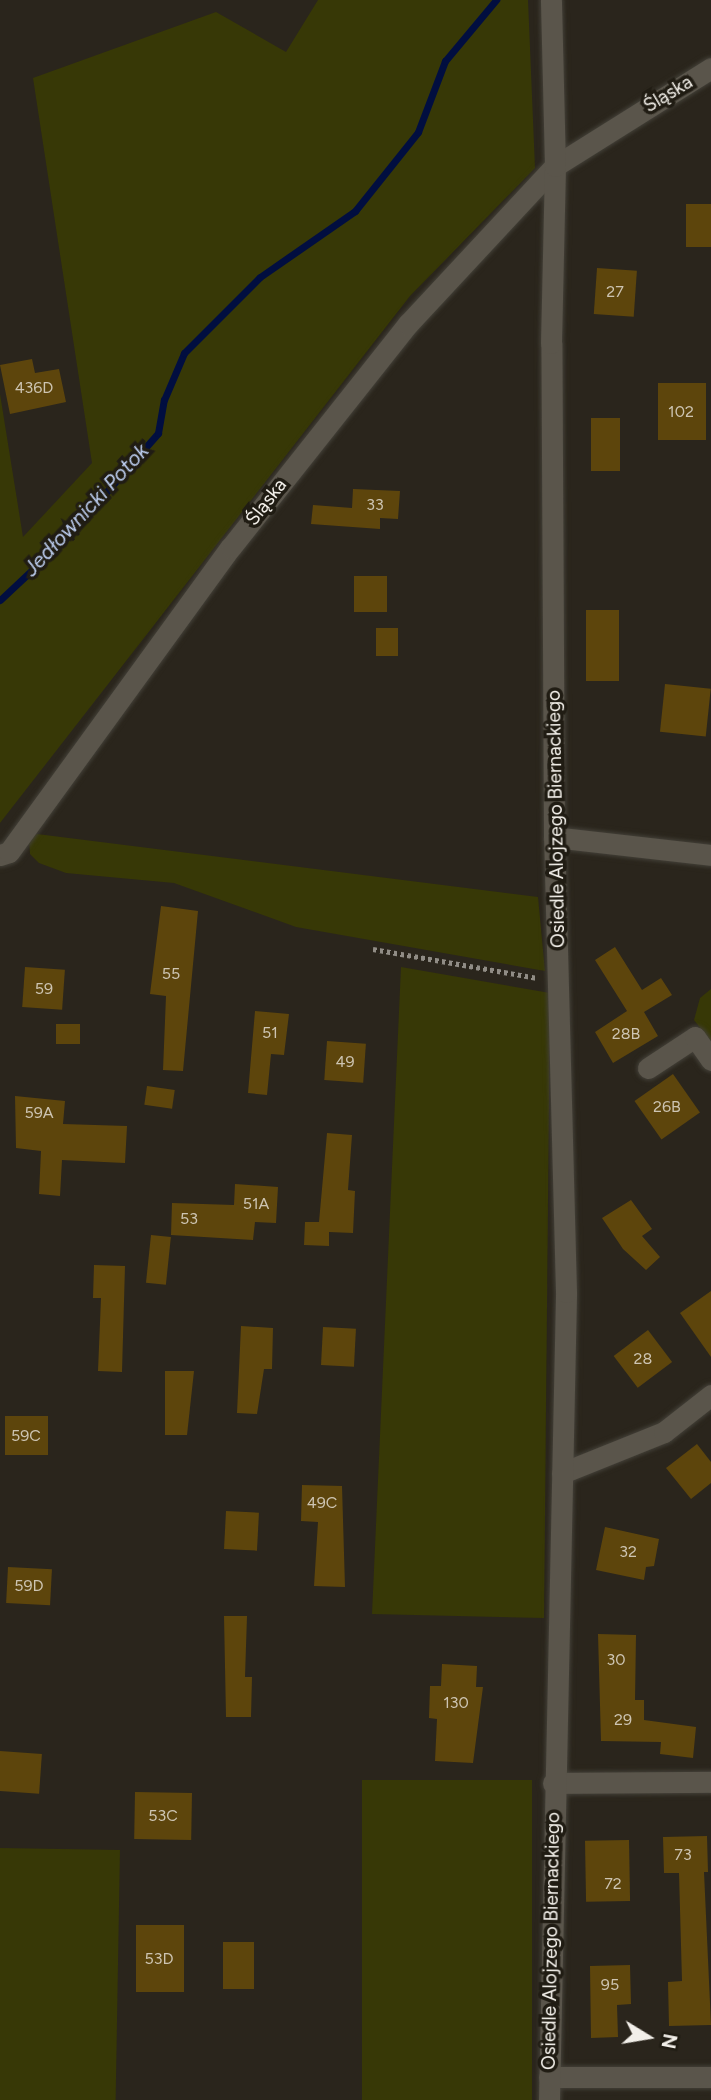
<!DOCTYPE html>
<meta charset="utf-8">
<style>
body{margin:0}
#map{position:relative;width:711px;height:2100px;overflow:hidden;background:#2a251c;font-family:Figtree,sans-serif}
div>[style]{position:absolute}
[style*='--x']{left:calc(var(--x)*1px);top:calc(var(--y)*1px);width:calc(var(--w)*1px);rotate:calc(var(--a)*1deg)}
.green>*{inset:0;background:#373806;transform-origin:0 0}
.stream>*{height:7px;margin:-3.5px;padding:0 3.5px;transform-origin:3.5px;border-radius:3.5px;background:#010e40}
.building>*{inset:0;background:#5d450c;transform-origin:0 0}
.path>*{height:4.5px;margin-top:-2.25px;transform-origin:0;background:repeating-linear-gradient(90deg,#908c85 0 3.5px,transparent 0 7px)}
.roads{filter:drop-shadow(0 0 2px #434038) drop-shadow(0 0 2px #434038)}
.minor>*{height:21px;margin:-10.5px;padding:0 10.5px;transform-origin:10.5px;border-radius:10.5px;background:#5a554b}
span{translate:-50% -50%;white-space:nowrap;text-align:center;line-height:1.15;-webkit-text-stroke:7px #201c13;paint-order:stroke}
.number-label{font-size:16px;color:#cdc4b2}
.number-label span{-webkit-text-stroke-width:0}
.street-label{font-size:19px;color:#f2efe9}
.water-label{font-size:21px;color:#bccdef;font-style:italic}
.north{position:absolute;left:613px;top:2002px;width:70px;height:70px;-webkit-text-stroke:5px #201c13;paint-order:stroke;rotate:101deg;font-size:19px;font-weight:700;line-height:28px;text-align:center;color:#f2efe9}
.north::after{content:'';display:block;margin:auto;width:24px;height:32px;background:#f2efe9;clip-path:polygon(50% 0,100% 100%,50% 72%,0 100%)}
</style>
<div id="map">
<div class="green">
<i style="clip-path:polygon(318px 0,528px 0,535px 168px,410px 296px,0 823px,0 394px,23px 537px,92px 463px,33px 78px,216px 12px,286px 52px)"></i>
<i style="clip-path:polygon(37px 834px,538px 897px,545px 971px,296px 927px,174px 883px,66px 873px,39px 863px,30px 854px,29px 838px)"></i>
<i style="clip-path:polygon(401px 967px,550px 993px,544px 1618px,372px 1614px)"></i>
<i style="clip-path:polygon(711px 989px,711px 1042px,694px 1020px,700px 998px)"></i>
<i style="left:362px;top:1780px;width:170px;height:320px"></i>
<i style="left:0;top:1848px;width:120px;height:252px;rotate:1deg"></i>
</div>
<div class="stream">
<i style="--x:0;--y:600;--w:89;--a:-43.2"></i>
<i style="--x:65;--y:539;--w:141;--a:-48.7"></i>
<i style="--x:158;--y:433;--w:34;--a:-80"></i>
<i style="--x:164;--y:400;--w:51;--a:-66.9"></i>
<i style="--x:184;--y:353;--w:107;--a:-45"></i>
<i style="--x:260;--y:277;--w:116;--a:-34.8"></i>
<i style="--x:355;--y:211;--w:101;--a:-51.4"></i>
<i style="--x:418;--y:132;--w:76;--a:-69.2"></i>
<i style="--x:445;--y:61;--w:80;--a:-50.1"></i>
</div>
<div class="building">
<i style="left:686px;top:204px;width:25px;height:43px"></i>
<i style="left:597px;top:268px;width:40px;height:46px;rotate:4deg"></i>
<i style="clip-path:polygon(32px 359px,35px 373px,59px 369px,66px 402px,10px 414px,0 365px)"></i>
<i style="left:658px;top:383px;width:48px;height:57px"></i>
<i style="left:591px;top:418px;width:29px;height:53px"></i>
<i style="clip-path:polygon(353px 489px,400px 491px,398px 519px,380px 518px,380px 529px,311px 524px,313px 505px,352px 508px)"></i>
<i style="left:354px;top:576px;width:33px;height:36px"></i>
<i style="left:586px;top:610px;width:33px;height:71px"></i>
<i style="left:376px;top:628px;width:22px;height:28px"></i>
<i style="left:665px;top:684px;width:46px;height:48px;rotate:6deg"></i>
<i style="clip-path:polygon(161px 906px,198px 911px,183px 1071px,163px 1070px,166px 996px,150px 994px)"></i>
<i style="clip-path:polygon(615px 947px,642px 990px,661px 978px,672px 995px,644px 1012px,658px 1036px,613px 1063px,595px 1032px,627px 1011px,595px 960px)"></i>
<i style="left:25px;top:967px;width:40px;height:40px;rotate:4deg"></i>
<i style="clip-path:polygon(255px 1011px,289px 1014px,284px 1055px,271px 1054px,267px 1095px,248px 1093px)"></i>
<i style="left:56px;top:1024px;width:24px;height:20px"></i>
<i style="left:327px;top:1041px;width:39px;height:39px;rotate:4deg"></i>
<i style="left:673px;top:1074px;width:47px;height:47px;rotate:55deg"></i>
<i style="left:147px;top:1086px;width:28px;height:19px;rotate:8deg"></i>
<i style="clip-path:polygon(15px 1096px,65px 1101px,63px 1124px,127px 1126px,125px 1163px,62px 1160px,60px 1196px,39px 1194px,41px 1151px,16px 1148px)"></i>
<i style="clip-path:polygon(327px 1133px,352px 1135px,348px 1190px,355px 1191px,353px 1233px,329px 1232px,329px 1246px,304px 1245px,305px 1222px,319px 1222px)"></i>
<i style="clip-path:polygon(235px 1184px,278px 1187px,276px 1223px,255px 1222px,253px 1240px,171px 1235px,172px 1203px,234px 1205px)"></i>
<i style="clip-path:polygon(631px 1200px,652px 1229px,642px 1236px,660px 1257px,646px 1270px,623px 1249px,602px 1218px)"></i>
<i style="left:151px;top:1235px;width:20px;height:48px;rotate:6deg"></i>
<i style="clip-path:polygon(94px 1265px,125px 1266px,122px 1372px,98px 1371px,101px 1298px,93px 1298px)"></i>
<i style="clip-path:polygon(711px 1291px,711px 1357px,680px 1313px)"></i>
<i style="clip-path:polygon(241px 1326px,273px 1328px,272px 1369px,264px 1369px,257px 1414px,237px 1413px)"></i>
<i style="left:323px;top:1327px;width:33px;height:38px;rotate:3deg"></i>
<i style="left:648px;top:1330px;width:40px;height:43px;rotate:53deg"></i>
<i style="clip-path:polygon(165px 1371px,194px 1371px,187px 1435px,165px 1435px)"></i>
<i style="left:5px;top:1416px;width:43px;height:39px"></i>
<i style="clip-path:polygon(697px 1444px,711px 1462px,711px 1483px,691px 1499px,666px 1468px)"></i>
<i style="clip-path:polygon(302px 1485px,342px 1486px,345px 1587px,314px 1586px,318px 1522px,301px 1521px)"></i>
<i style="left:226px;top:1511px;width:33px;height:38px;rotate:3deg"></i>
<i style="clip-path:polygon(605px 1527px,659px 1539px,654px 1566px,646px 1567px,644px 1580px,596px 1570px)"></i>
<i style="left:8px;top:1567px;width:44px;height:36px;rotate:3deg"></i>
<i style="clip-path:polygon(224px 1616px,247px 1616px,245px 1677px,252px 1677px,251px 1717px,226px 1717px)"></i>
<i style="clip-path:polygon(598px 1634px,636px 1635px,635px 1700px,644px 1700px,644px 1720px,696px 1727px,693px 1758px,660px 1754px,661px 1742px,601px 1741px)"></i>
<i style="clip-path:polygon(442px 1664px,477px 1666px,476px 1687px,483px 1687px,473px 1763px,435px 1761px,437px 1719px,429px 1718px,430px 1686px,441px 1686px)"></i>
<i style="left:0;top:1751px;width:42px;height:40px;rotate:4deg"></i>
<i style="left:135px;top:1792px;width:57px;height:47px;rotate:1deg"></i>
<i style="clip-path:polygon(707px 1836px,708px 1872px,704px 1872px,711px 2025px,669px 2026px,668px 1982px,682px 1981px,679px 1873px,664px 1873px,663px 1837px)"></i>
<i style="left:629px;top:1840px;width:61px;height:44px;rotate:89deg"></i>
<i style="left:136px;top:1925px;width:48px;height:67px"></i>
<i style="left:223px;top:1942px;width:31px;height:47px"></i>
<i style="clip-path:polygon(630px 1965px,631px 2004px,617px 2005px,618px 2037px,591px 2038px,590px 1966px)"></i>
</div>
<div class="path">
<i style="--x:373;--y:949;--w:167;--a:10"></i>
</div>
<div class="roads">
<div class="minor">
<i style="--x:554;--y:837;--w:158;--a:6.5"></i>
<i style="--x:0;--y:855;--w:9;--a:-18"></i>
<i style="--x:9;--y:852;--w:377;--a:-54"></i>
<i style="--x:231;--y:547;--w:285;--a:-51.6"></i>
<i style="--x:408;--y:324;--w:216;--a:-47.1"></i>
<i style="--x:555;--y:166;--w:184;--a:-32.1"></i>
<i style="--x:648;--y:1068;--w:56;--a:-33.4"></i>
<i style="--x:695;--y:1037;--w:28;--a:55"></i>
<i style="--x:562;--y:1473;--w:110;--a:-21.9"></i>
<i style="--x:664;--y:1432;--w:60;--a:-38.2"></i>
<i style="--x:553;--y:1783;--w:158;--a:-0.4"></i>
<i style="--x:549;--y:2077;--w:162;--a:0"></i>
<i style="--x:549;--y:2100;--w:808;--a:-88.79"></i>
<i style="--x:566;--y:1292;--w:455;--a:-91.5"></i>
<i style="--x:554;--y:837;--w:494;--a:-90.3"></i>
<i style="--x:551;--y:343;--w:177;--a:-88.7"></i>
<i style="--x:555;--y:166;--w:166;--a:-91.4"></i>
</div>
</div>
<div class="number-label">
<span style="left:615px;top:292px">27</span>
<span style="left:34px;top:388px">436D</span>
<span style="left:681px;top:412px">102</span>
<span style="left:375px;top:505px">33</span>
<span style="left:171px;top:974px">55</span>
<span style="left:44px;top:989px">59</span>
<span style="left:270px;top:1033px">51</span>
<span style="left:626px;top:1034px">28B</span>
<span style="left:345px;top:1062px">49</span>
<span style="left:667px;top:1107px">26B</span>
<span style="left:39px;top:1113px">59A</span>
<span style="left:256px;top:1204px">51A</span>
<span style="left:189px;top:1219px">53</span>
<span style="left:643px;top:1359px">28</span>
<span style="left:26px;top:1436px">59C</span>
<span style="left:322px;top:1503px">49C</span>
<span style="left:628px;top:1552px">32</span>
<span style="left:29px;top:1586px">59D</span>
<span style="left:616px;top:1660px">30</span>
<span style="left:456px;top:1703px">130</span>
<span style="left:623px;top:1720px">29</span>
<span style="left:163px;top:1816px">53C</span>
<span style="left:683px;top:1855px">73</span>
<span style="left:613px;top:1884px">72</span>
<span style="left:159px;top:1959px">53D</span>
<span style="left:610px;top:1985px">95</span>
</div>
<div class="street-label">
<span style="left:668px;top:94px;rotate:-31deg">Śląska</span>
<span style="left:266px;top:502px;rotate:-52deg">Śląska</span>
<span style="left:556px;top:819px;rotate:-91deg">Osiedle Alojzego Biernackiego</span>
<span style="left:551px;top:1941px;rotate:-89deg">Osiedle Alojzego Biernackiego</span>
</div>
<div class="water-label">
<span style="left:86px;top:510px;rotate:-47deg">Jedłownicki Potok</span>
</div>
<div class="north">N</div>
</div>
